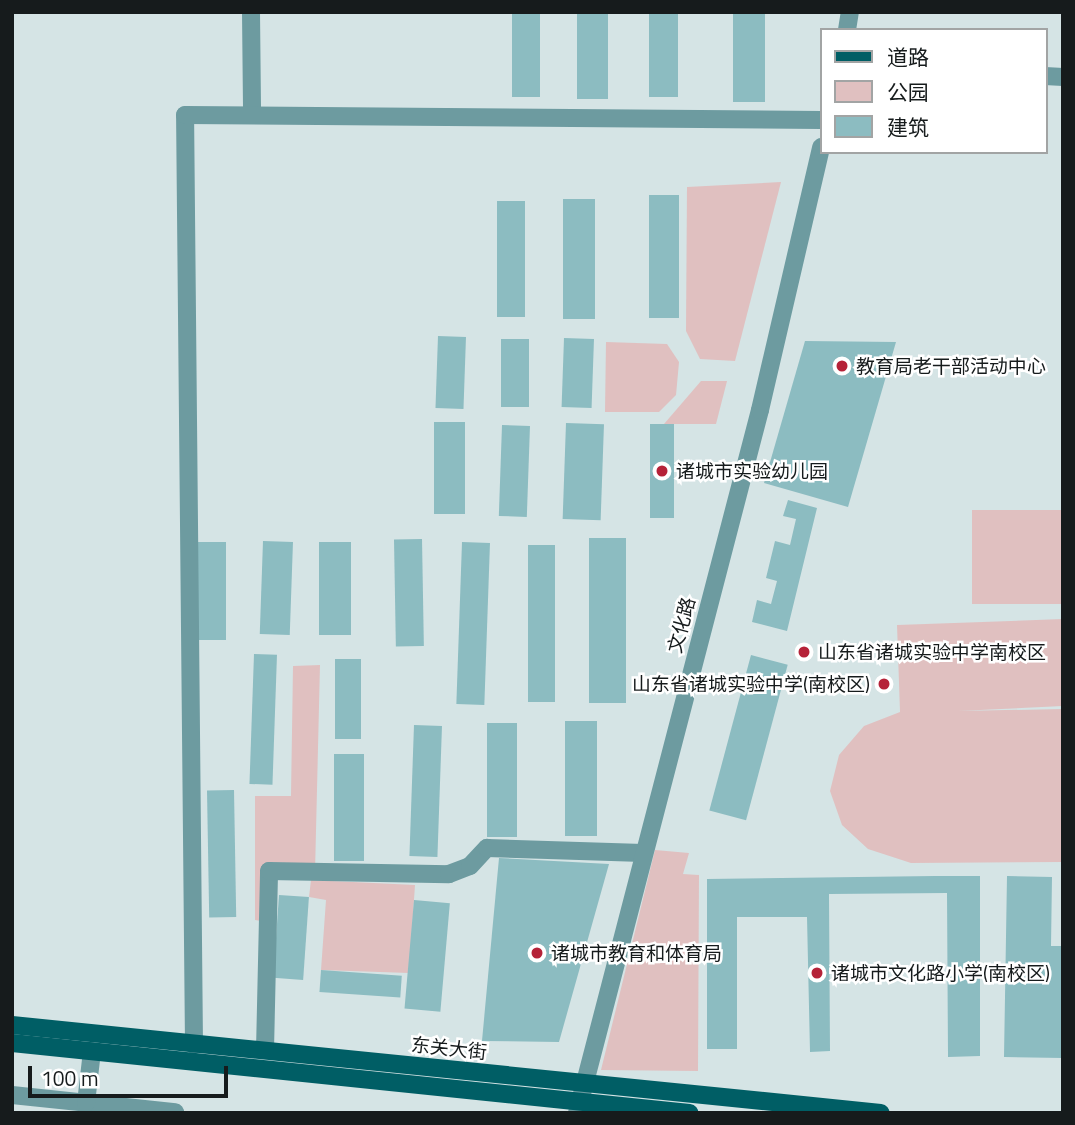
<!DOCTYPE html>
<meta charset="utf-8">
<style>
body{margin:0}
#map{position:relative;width:1075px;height:1125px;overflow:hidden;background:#d5e4e5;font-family:"Titillium Web","Noto Sans SC",sans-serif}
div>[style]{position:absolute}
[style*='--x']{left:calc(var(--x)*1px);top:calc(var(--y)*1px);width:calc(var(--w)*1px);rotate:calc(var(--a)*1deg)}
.green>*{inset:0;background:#e0c0c0;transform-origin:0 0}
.building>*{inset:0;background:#8cbcc1;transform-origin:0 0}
.minor>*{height:18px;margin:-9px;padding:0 9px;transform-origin:9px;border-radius:9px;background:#6d9ba0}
.major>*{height:18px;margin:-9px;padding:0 9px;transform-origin:9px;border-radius:9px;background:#005e65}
.dots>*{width:19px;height:19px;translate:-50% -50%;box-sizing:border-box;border:4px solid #fff;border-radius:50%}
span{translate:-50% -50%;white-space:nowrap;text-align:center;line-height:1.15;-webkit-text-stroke:5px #fff;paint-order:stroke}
.poi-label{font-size:19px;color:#161b1c}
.left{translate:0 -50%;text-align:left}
.right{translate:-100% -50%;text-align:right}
.street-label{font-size:19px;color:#161b1c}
.frame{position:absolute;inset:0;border:14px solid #161b1c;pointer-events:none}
.legend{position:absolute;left:820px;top:28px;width:228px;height:126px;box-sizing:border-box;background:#fff;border:2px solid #a2a4a4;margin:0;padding:9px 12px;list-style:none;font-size:21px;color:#161b1c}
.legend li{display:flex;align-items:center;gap:14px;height:35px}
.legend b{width:35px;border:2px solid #a2a4a4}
.scale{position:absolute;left:28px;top:1066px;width:200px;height:32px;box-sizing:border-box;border:4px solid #161b1c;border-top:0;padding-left:9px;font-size:21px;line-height:24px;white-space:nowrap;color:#161b1c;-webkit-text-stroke:5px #fff;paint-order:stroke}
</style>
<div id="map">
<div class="green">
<i style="clip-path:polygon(781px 182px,735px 361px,700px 359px,686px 331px,687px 187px)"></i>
<i style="clip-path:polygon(606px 342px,667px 344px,679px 362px,676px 395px,659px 412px,605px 412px)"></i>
<i style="clip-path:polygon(701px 381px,727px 381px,716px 424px,664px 424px)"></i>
<i style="left:1063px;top:510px;width:94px;height:91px;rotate:90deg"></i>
<i style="clip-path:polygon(1063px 619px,1063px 706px,958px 711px,1063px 709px,1063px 862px,911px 863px,868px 849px,842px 825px,830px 791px,839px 755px,864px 726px,900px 712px,897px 625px)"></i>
<i style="clip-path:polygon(320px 665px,315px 873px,269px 871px,267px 922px,255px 920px,255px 796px,291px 796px,293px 666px)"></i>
<i style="clip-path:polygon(655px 850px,689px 853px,683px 874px,699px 875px,698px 1071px,601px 1070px)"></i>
<i style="clip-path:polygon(311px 880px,415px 885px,409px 973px,321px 970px,326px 900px,309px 897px)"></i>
</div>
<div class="building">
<i style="left:512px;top:12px;width:28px;height:85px"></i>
<i style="left:577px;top:12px;width:31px;height:87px"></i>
<i style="left:649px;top:12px;width:29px;height:85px"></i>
<i style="left:733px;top:12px;width:32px;height:90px"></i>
<i style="left:649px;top:195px;width:30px;height:123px"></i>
<i style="left:563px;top:199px;width:32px;height:120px"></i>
<i style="left:497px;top:201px;width:28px;height:116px"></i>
<i style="left:438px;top:336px;width:28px;height:72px;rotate:2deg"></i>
<i style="left:564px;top:338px;width:30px;height:69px;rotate:2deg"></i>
<i style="left:501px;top:339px;width:28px;height:68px"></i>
<i style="clip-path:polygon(805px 341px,896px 342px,848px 507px,764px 483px)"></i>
<i style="left:434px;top:422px;width:31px;height:92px"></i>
<i style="left:566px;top:423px;width:38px;height:96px;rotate:2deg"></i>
<i style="left:650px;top:424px;width:24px;height:94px"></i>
<i style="left:502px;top:425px;width:28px;height:91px;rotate:2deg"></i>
<i style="clip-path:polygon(788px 500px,817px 508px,787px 631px,752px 622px,757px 600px,771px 604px,777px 581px,766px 578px,775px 541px,790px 545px,796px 519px,783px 516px)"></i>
<i style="left:589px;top:538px;width:37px;height:165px"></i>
<i style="left:422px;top:539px;width:107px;height:28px;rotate:89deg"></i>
<i style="left:263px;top:541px;width:30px;height:93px;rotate:2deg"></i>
<i style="left:198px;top:542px;width:28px;height:98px"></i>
<i style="left:319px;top:542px;width:32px;height:93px"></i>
<i style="left:462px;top:542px;width:28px;height:162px;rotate:2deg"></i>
<i style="left:528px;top:545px;width:27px;height:157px"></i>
<i style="left:254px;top:654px;width:23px;height:130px;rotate:2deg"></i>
<i style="left:751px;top:655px;width:38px;height:161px;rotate:15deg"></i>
<i style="left:335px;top:659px;width:26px;height:80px"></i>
<i style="left:565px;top:721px;width:32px;height:115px"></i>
<i style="left:487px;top:723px;width:30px;height:114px"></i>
<i style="left:414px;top:725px;width:28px;height:131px;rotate:2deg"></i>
<i style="left:334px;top:754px;width:30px;height:107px"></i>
<i style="left:234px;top:790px;width:127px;height:27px;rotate:89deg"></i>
<i style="clip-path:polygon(499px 858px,609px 864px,559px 1042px,482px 1041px)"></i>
<i style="clip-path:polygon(935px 876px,980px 876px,980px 1056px,948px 1057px,947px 893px,829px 894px,830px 1051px,810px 1052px,807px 917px,737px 917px,737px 1049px,707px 1049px,707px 879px)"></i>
<i style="clip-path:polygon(1007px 876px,1052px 877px,1051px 946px,1063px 946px,1063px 1058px,1004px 1057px)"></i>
<i style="left:279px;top:895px;width:30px;height:83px;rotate:4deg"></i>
<i style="left:414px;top:900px;width:36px;height:109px;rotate:5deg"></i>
<i style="left:321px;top:970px;width:81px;height:22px;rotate:4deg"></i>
</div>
<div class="minor">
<i style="--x:251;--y:12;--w:102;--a:89.4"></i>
<i style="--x:847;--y:30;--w:18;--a:-81"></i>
<i style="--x:1045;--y:76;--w:18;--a:3"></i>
<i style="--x:194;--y:1045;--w:930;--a:-90.55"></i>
<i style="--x:185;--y:115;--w:636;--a:0.45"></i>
<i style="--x:265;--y:1050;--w:179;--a:-88.7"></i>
<i style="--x:269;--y:871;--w:180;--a:1"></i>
<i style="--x:449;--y:874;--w:22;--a:-21"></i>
<i style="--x:470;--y:866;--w:25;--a:-47"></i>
<i style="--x:487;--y:848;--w:156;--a:1.8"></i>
<i style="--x:12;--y:1095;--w:164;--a:6"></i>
<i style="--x:86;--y:1103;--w:52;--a:-83.4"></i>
<i style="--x:577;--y:1113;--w:726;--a:-75.41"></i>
<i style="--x:760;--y:410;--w:270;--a:-76.9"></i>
</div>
<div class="major">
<i style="--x:12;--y:1025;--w:873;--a:5.78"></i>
<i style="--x:12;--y:1043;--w:681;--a:5.9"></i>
</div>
<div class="dots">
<i style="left:842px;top:366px;background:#b52238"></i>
<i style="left:662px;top:471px;background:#b52238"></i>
<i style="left:804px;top:652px;background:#b52238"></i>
<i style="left:884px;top:684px;background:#b52238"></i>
<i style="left:537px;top:953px;background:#b52238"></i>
<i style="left:817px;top:973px;background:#b52238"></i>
</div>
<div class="poi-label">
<span class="left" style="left:856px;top:366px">教育局老干部活动中心</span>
<span class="left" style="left:676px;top:471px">诸城市实验幼儿园</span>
<span class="left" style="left:818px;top:652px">山东省诸城实验中学南校区</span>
<span class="right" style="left:870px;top:684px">山东省诸城实验中学(南校区)</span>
<span class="left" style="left:551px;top:953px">诸城市教育和体育局</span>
<span class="left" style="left:831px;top:973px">诸城市文化路小学(南校区)</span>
</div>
<div class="street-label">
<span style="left:681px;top:625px;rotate:-75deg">文化路</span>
<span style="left:449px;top:1048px;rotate:6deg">东关大街</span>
</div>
<div class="frame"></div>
<ul class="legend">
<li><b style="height:9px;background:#005e65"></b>道路</li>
<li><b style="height:19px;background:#e0c0c0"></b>公园</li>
<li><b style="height:19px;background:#8cbcc1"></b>建筑</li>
</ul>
<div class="scale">100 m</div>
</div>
